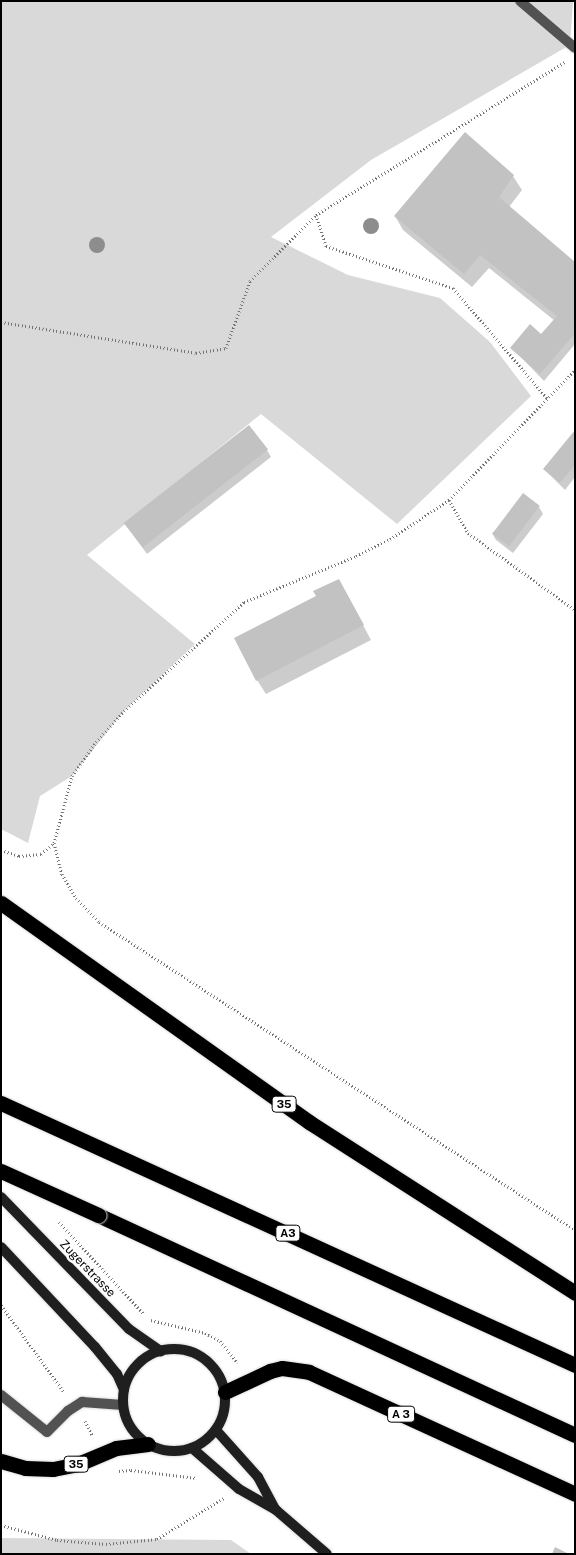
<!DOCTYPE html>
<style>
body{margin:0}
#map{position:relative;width:576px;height:1555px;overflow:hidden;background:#fff;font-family:"Public Sans",sans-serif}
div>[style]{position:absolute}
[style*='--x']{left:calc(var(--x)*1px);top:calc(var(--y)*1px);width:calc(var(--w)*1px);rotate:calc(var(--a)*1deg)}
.green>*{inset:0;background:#d9d9d9}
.shadow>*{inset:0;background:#0003}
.building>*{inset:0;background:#c2c2c2;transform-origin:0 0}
.path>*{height:3px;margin-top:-1.5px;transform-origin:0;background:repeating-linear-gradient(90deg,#747474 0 1px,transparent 0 3.5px)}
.roads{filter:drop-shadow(0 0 1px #dbdbdb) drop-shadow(0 0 1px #dbdbdb)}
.service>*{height:10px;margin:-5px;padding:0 5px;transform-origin:5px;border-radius:5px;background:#525252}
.minor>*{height:10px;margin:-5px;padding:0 5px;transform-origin:5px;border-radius:5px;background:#525252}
.secondary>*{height:10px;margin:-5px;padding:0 5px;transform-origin:5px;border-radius:5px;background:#1f1f1f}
.secondary>.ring{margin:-5px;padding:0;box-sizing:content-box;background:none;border:10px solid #1f1f1f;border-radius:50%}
.motorway>*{height:15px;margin:-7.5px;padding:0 7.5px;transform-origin:7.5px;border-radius:7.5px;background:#000}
.bridges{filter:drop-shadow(0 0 1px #dbdbdb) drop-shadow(0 0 1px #dbdbdb)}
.motorway-bridge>*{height:15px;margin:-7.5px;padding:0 7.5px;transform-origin:7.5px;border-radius:7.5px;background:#000}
.trees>*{width:16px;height:16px;margin:-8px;border-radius:50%;background:#8d8d8d}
span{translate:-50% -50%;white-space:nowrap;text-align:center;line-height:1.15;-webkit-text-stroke:5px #fff;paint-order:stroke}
.shield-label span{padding:1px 4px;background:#fff;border:1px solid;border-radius:4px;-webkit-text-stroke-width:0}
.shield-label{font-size:11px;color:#000;font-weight:700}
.street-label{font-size:12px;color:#000}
.frame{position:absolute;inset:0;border:2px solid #000;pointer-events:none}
</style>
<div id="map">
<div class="green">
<i style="clip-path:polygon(1px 1px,573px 1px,570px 45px,371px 160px,271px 237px,348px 275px,440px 298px,490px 342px,531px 396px,397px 524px,261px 414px,87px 555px,195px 644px,124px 711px,72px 776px,40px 796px,28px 843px,1px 829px)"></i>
<i style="clip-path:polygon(1px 1538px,231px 1540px,251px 1554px,1px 1554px)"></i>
</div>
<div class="shadow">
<i style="clip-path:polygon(513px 176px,522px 190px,509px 207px,575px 264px,575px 344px,544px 381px,512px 348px,541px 336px,555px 321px,489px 268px,472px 287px,403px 230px,395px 216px)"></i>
<i style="clip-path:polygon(575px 433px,575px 477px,565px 490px,545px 470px)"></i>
<i style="clip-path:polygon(267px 450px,271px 457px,147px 554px,125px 524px)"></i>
<i style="clip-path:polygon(539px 507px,543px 514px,513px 553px,496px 540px,492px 533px)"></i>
<i style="clip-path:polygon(347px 595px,371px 640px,266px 694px,257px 680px,317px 596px)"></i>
</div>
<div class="building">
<i style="clip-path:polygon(465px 132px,514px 175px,499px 197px,575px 262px,575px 333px,540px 374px,510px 348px,530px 324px,541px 334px,557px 316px,480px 255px,464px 274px,394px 216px)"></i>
<i style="left:249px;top:425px;width:31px;height:159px;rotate:52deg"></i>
<i style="clip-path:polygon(575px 430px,575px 465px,560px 483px,543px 469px)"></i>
<i style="left:523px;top:493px;width:21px;height:51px;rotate:37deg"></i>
<i style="clip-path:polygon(339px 579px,364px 625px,256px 681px,234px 638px,316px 596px,313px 591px)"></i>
<i style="clip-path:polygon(555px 1547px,569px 1554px,552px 1554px)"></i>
</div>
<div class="path">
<i style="--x:316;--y:215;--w:33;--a:72"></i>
<i style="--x:326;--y:246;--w:134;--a:18.3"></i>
<i style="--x:453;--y:288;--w:145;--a:49.5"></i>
<i style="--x:1;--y:322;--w:197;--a:9"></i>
<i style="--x:196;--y:353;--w:30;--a:-9"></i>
<i style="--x:226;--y:348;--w:71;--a:-70.3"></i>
<i style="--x:250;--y:281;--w:93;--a:-45"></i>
<i style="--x:316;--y:215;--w:292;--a:-31.6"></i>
<i style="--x:449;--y:500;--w:38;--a:60"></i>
<i style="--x:468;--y:533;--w:132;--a:35.7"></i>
<i style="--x:54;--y:843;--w:32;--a:76"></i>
<i style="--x:62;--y:874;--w:28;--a:60"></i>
<i style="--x:76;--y:898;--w:33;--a:46"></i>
<i style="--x:99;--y:922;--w:567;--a:32.91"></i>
<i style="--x:1;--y:850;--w:19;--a:18"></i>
<i style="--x:19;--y:856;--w:22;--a:-5"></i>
<i style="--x:41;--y:854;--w:17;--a:-40"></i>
<i style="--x:54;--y:843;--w:69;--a:-75"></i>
<i style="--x:72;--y:776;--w:42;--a:-54.8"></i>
<i style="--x:96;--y:742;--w:42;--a:-47.9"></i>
<i style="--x:124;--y:711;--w:162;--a:-42.2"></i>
<i style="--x:244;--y:602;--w:121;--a:-22.3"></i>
<i style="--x:356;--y:556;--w:38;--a:-27"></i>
<i style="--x:390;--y:539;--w:71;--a:-33.5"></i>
<i style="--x:449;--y:500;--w:181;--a:-45.9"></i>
<i style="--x:59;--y:1222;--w:124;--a:47.3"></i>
<i style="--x:1;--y:1305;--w:107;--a:54.1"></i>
<i style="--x:151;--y:1320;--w:56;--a:13.5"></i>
<i style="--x:205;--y:1333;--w:17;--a:28"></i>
<i style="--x:220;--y:1341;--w:28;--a:51"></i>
<i style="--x:85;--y:1421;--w:16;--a:63"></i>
<i style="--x:119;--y:1471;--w:12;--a:-5"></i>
<i style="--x:131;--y:1470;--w:66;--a:6.9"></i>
<i style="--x:1;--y:1525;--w:58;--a:15"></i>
<i style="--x:57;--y:1540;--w:49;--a:4.7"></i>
<i style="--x:106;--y:1544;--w:51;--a:-5.6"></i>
<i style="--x:157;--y:1539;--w:79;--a:-31.5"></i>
</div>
<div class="roads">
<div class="service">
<i style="--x:1;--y:1395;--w:59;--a:38.8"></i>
<i style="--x:47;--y:1432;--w:30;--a:-45"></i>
<i style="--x:68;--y:1411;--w:17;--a:-33"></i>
<i style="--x:82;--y:1402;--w:41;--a:4.2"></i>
</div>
<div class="minor">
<i style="--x:520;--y:1;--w:72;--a:40.5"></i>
</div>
<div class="secondary">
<i style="--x:1;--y:1197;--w:184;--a:45.9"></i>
<i style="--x:129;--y:1329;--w:39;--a:35"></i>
<i style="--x:1;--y:1247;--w:137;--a:46.8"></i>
<i style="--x:95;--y:1347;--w:35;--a:51"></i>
<i style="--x:117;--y:1374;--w:17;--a:66"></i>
<i class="ring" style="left:123px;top:1349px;width:92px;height:92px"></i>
<i style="--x:216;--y:1430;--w:63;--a:48.2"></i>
<i style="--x:258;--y:1477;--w:36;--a:62"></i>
<i style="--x:192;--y:1448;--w:62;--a:41.1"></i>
<i style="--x:239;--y:1489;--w:43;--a:29.6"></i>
<i style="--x:276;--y:1510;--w:67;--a:40.8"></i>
</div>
<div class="motorway">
<i style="--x:1;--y:903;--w:378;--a:35.4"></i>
<i style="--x:309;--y:1122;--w:316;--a:32.7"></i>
<i style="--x:1;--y:1103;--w:631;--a:24.53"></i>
<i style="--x:98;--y:1215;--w:525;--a:24.76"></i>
<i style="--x:225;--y:1392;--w:50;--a:-25"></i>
<i style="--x:270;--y:1371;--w:12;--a:-14"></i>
<i style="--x:282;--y:1368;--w:27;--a:8"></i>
<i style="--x:309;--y:1372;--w:293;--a:24.6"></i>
<i style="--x:1;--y:1461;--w:25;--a:16"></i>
<i style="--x:25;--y:1468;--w:28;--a:2"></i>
<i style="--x:53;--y:1469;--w:25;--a:-11"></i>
<i style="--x:78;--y:1464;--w:41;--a:-22.8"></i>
<i style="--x:116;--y:1448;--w:32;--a:-7"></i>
</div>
</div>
<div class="bridges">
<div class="motorway-bridge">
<i style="--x:1;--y:1171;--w:107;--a:24.4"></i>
</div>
</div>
<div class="trees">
<i style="left:371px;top:226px"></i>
<i style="left:97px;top:245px"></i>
</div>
<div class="shield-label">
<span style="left:284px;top:1104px">35</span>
<span style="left:288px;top:1233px">A3</span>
<span style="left:401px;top:1414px">A 3</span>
<span style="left:76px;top:1464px">35</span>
</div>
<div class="street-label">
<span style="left:87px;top:1269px;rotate:46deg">Zugerstrasse</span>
</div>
<div class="frame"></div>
</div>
